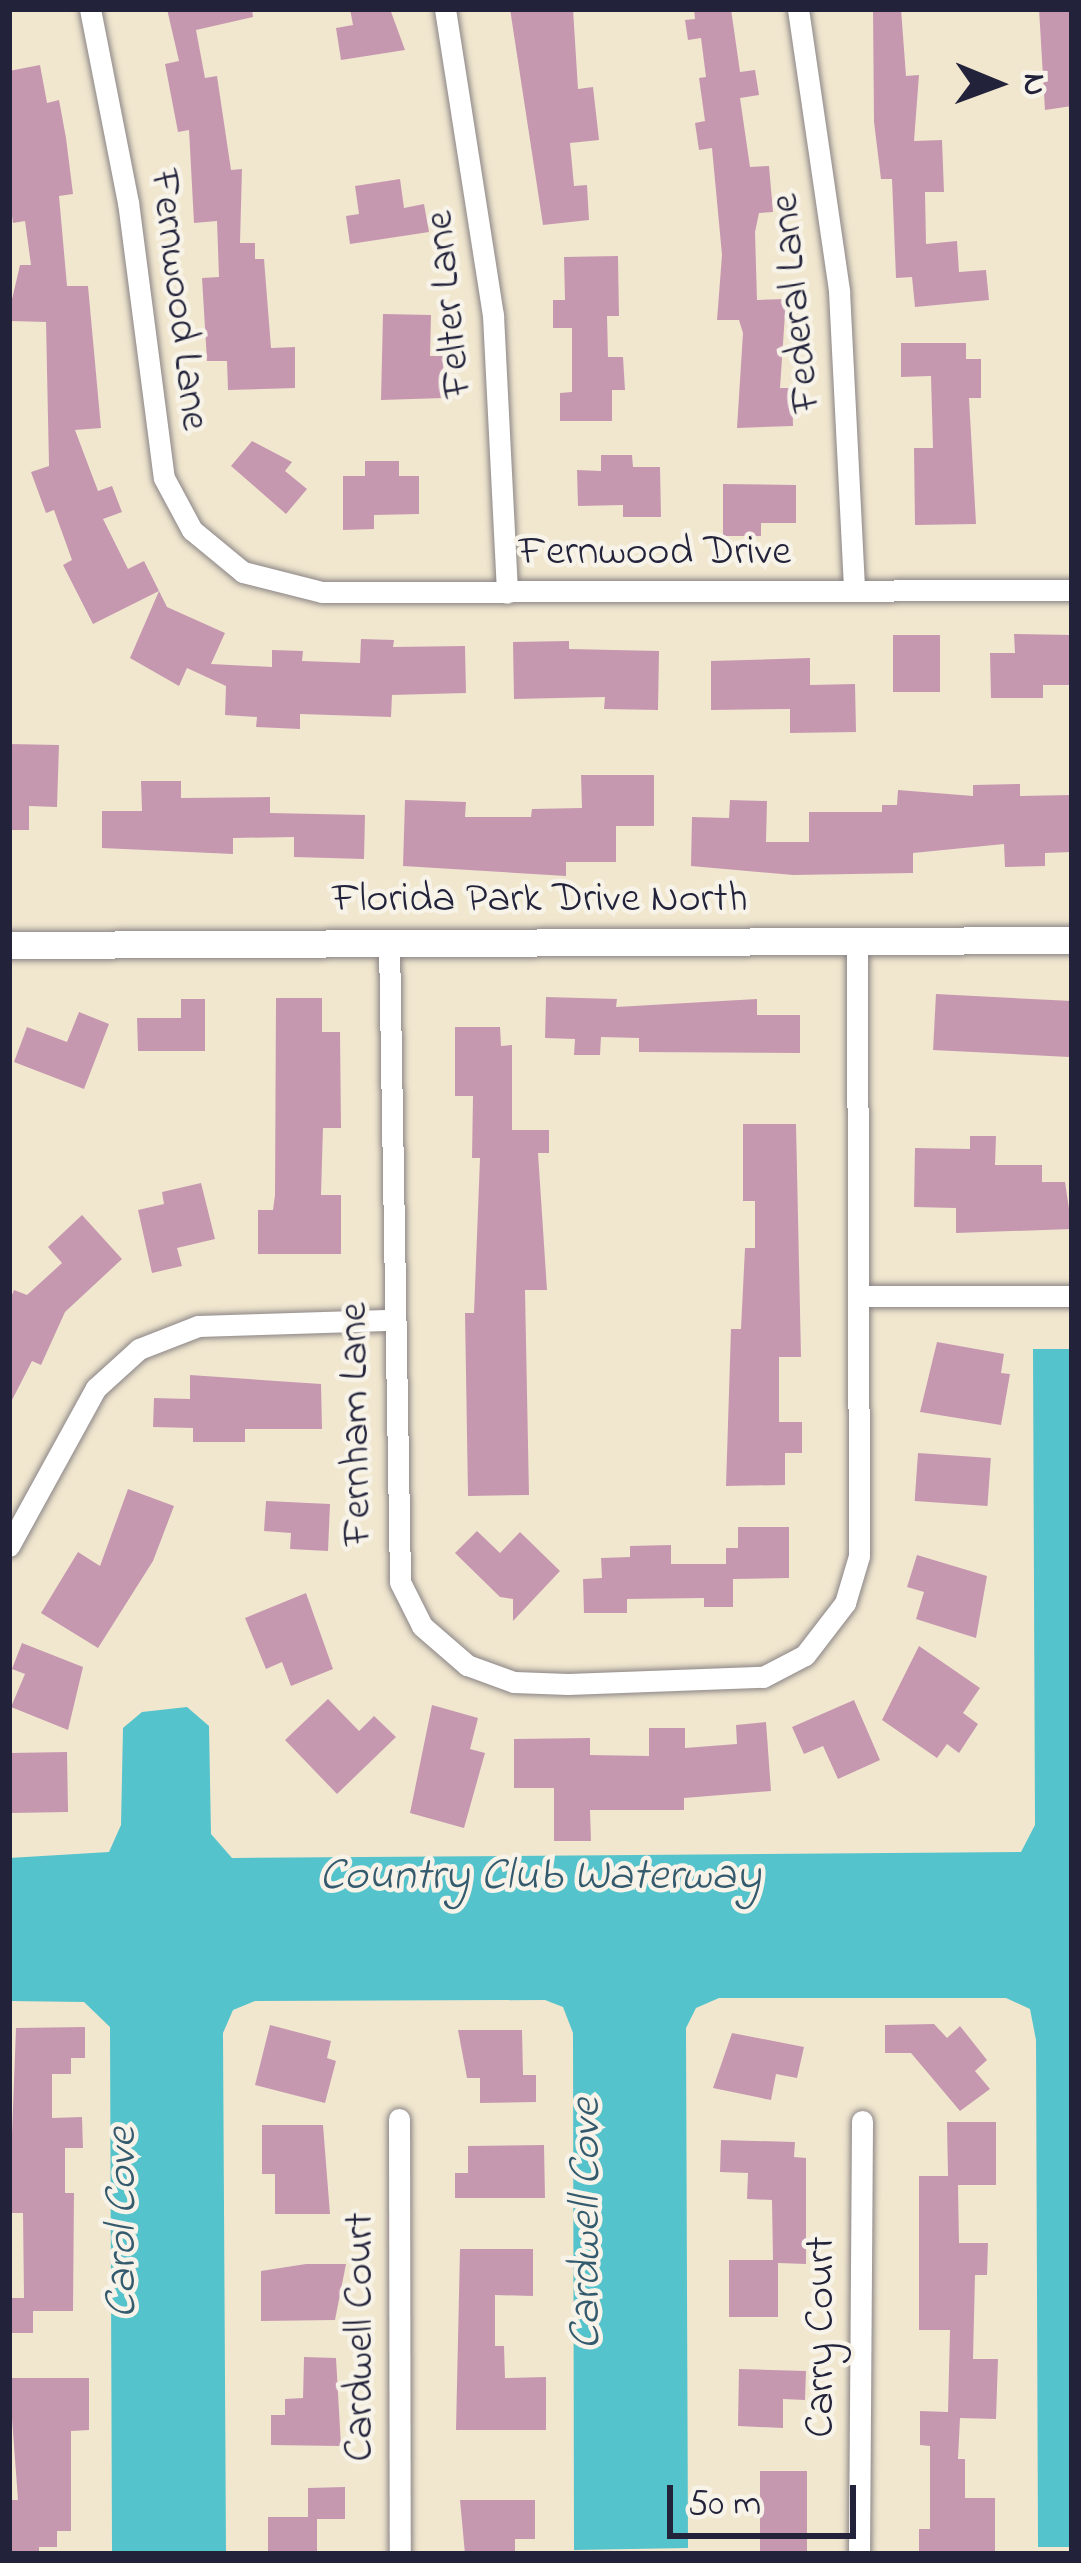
<!DOCTYPE html>
<style>
body{margin:0}
#map{position:relative;width:1081px;height:2563px;overflow:hidden;background:#f1e7cf;font-family:"Indie Flower",sans-serif}
div>[style]{position:absolute}
[style*='--x']{left:calc(var(--x)*1px);top:calc(var(--y)*1px);width:calc(var(--w)*1px);rotate:calc(var(--a)*1deg)}
.water>*{inset:0;background:#55c3cc}
.building>*{inset:0;background:#c698b0;transform-origin:0 0}
.roads{filter:drop-shadow(0 0 3px #8a8485) drop-shadow(0 0 3px #8a8485)}
.minor>*{height:21px;margin:-10.5px;padding:0 10.5px;transform-origin:10.5px;border-radius:10.5px;background:#fff}
.tertiary>*{height:27px;margin:-13.5px;padding:0 13.5px;transform-origin:13.5px;border-radius:13.5px;background:#fff}
span{translate:-50% -50%;white-space:nowrap;text-align:center;line-height:1.15;-webkit-text-stroke:9px #f7f3e8;paint-order:stroke}
.street-label{font-size:42px;color:#22223b}
.water-label{font-size:45px;color:#345a6e;font-style:italic}
.frame{position:absolute;inset:0;border:12px solid #22223b;pointer-events:none}
.north{position:absolute;left:937px;top:24px;width:120px;height:120px;-webkit-text-stroke:9px #f7f3e8;paint-order:stroke;rotate:91deg;font-size:33px;font-weight:700;line-height:48px;text-align:center;color:#22223b}
.north::after{content:'';display:block;margin:auto;width:42px;height:54px;background:#22223b;clip-path:polygon(50% 0,100% 100%,50% 72%,0 100%)}
.scale{position:absolute;left:667px;top:2485px;width:189px;height:54px;box-sizing:border-box;border:6px solid #22223b;border-top:0;padding-left:15px;font-size:36px;line-height:42px;white-space:nowrap;color:#22223b;-webkit-text-stroke:9px #f7f3e8;paint-order:stroke}
</style>
<div id="map">
<div class="water">
<i style="clip-path:polygon(1033px 1349px,1072px 1349px,1072px 2547px,1038px 2547px,1036px 2040px,1030px 2009px,1006px 1998px,719px 1998px,696px 2008px,686px 2028px,688px 2548px,574px 2550px,573px 2033px,563px 2007px,545px 2000px,255px 2001px,233px 2010px,223px 2033px,226px 2552px,112px 2551px,110px 2027px,84px 2002px,9px 2001px,9px 1858px,109px 1852px,121px 1825px,123px 1728px,142px 1712px,187px 1707px,209px 1726px,211px 1834px,232px 1858px,1021px 1852px,1035px 1825px)"></i>
</div>
<div class="building">
<i style="clip-path:polygon(167px 9px,252px 9px,253px 17px,196px 30px,205px 78px,217px 76px,231px 170px,242px 169px,240px 243px,255px 243px,255px 259px,264px 259px,271px 348px,295px 347px,295px 388px,228px 390px,227px 361px,207px 361px,202px 278px,219px 277px,217px 221px,194px 223px,189px 130px,178px 132px,165px 64px,179px 61px)"></i>
<i style="clip-path:polygon(350px 9px,390px 9px,405px 50px,341px 60px,336px 28px,353px 25px)"></i>
<i style="clip-path:polygon(510px 9px,573px 9px,578px 89px,593px 87px,599px 140px,570px 143px,574px 186px,587px 185px,589px 220px,543px 225px)"></i>
<i style="clip-path:polygon(694px 9px,731px 9px,740px 72px,755px 70px,759px 95px,740px 98px,750px 167px,769px 166px,773px 212px,759px 213px,755px 232px,757px 300px,786px 299px,780px 388px,792px 388px,793px 426px,737px 428px,743px 333px,739px 320px,717px 320px,722px 255px,712px 148px,699px 150px,695px 123px,705px 121px,699px 78px,706px 77px,701px 38px,688px 40px,685px 20px,695px 19px)"></i>
<i style="clip-path:polygon(873px 9px,901px 9px,906px 76px,919px 75px,914px 141px,942px 140px,944px 192px,925px 192px,926px 244px,957px 241px,959px 272px,986px 270px,989px 300px,915px 307px,912px 277px,896px 278px,892px 179px,881px 179px,874px 122px)"></i>
<i style="clip-path:polygon(1039px 9px,1072px 9px,1072px 106px,1045px 110px)"></i>
<i style="clip-path:polygon(40px 65px,47px 103px,59px 100px,66px 138px,73px 194px,59px 196px,67px 286px,88px 286px,101px 428px,75px 430px,98px 491px,112px 486px,122px 512px,103px 519px,128px 569px,144px 561px,159px 591px,93px 624px,63px 565px,72px 560px,54px 510px,46px 513px,31px 472px,49px 466px,46px 322px,11px 321px,10px 308px,20px 265px,31px 265px,25px 221px,13px 223px,9px 195px,9px 71px)"></i>
<i style="clip-path:polygon(400px 179px,404px 208px,424px 204px,429px 232px,350px 244px,346px 216px,359px 214px,355px 186px)"></i>
<i style="clip-path:polygon(618px 256px,619px 316px,607px 316px,608px 357px,623px 357px,625px 390px,612px 390px,612px 421px,560px 421px,560px 393px,572px 392px,572px 328px,553px 328px,553px 300px,565px 300px,564px 257px)"></i>
<i style="clip-path:polygon(383px 314px,431px 315px,430px 356px,443px 356px,444px 398px,381px 400px)"></i>
<i style="clip-path:polygon(901px 343px,966px 343px,966px 359px,981px 359px,981px 398px,969px 398px,976px 524px,915px 525px,914px 448px,933px 448px,931px 376px,901px 377px)"></i>
<i style="clip-path:polygon(252px 441px,292px 462px,285px 471px,307px 489px,286px 514px,231px 466px)"></i>
<i style="clip-path:polygon(601px 455px,632px 455px,633px 467px,660px 467px,661px 517px,623px 517px,623px 505px,578px 506px,577px 470px,601px 471px)"></i>
<i style="clip-path:polygon(365px 461px,399px 461px,399px 476px,419px 476px,419px 514px,374px 515px,374px 529px,343px 530px,343px 476px,365px 476px)"></i>
<i style="clip-path:polygon(723px 484px,796px 485px,796px 523px,761px 523px,761px 536px,723px 536px)"></i>
<i style="clip-path:polygon(159px 591px,167px 607px,225px 633px,211px 664px,272px 667px,272px 650px,303px 651px,302px 661px,360px 663px,361px 639px,394px 640px,393px 647px,465px 646px,466px 693px,392px 695px,391px 717px,300px 714px,300px 729px,256px 727px,257px 717px,225px 715px,226px 686px,187px 668px,179px 686px,130px 658px)"></i>
<i style="clip-path:polygon(1014px 634px,1072px 635px,1072px 685px,1043px 685px,1043px 698px,991px 698px,990px 653px,1015px 653px)"></i>
<i style="left:893px;top:635px;width:47px;height:57px"></i>
<i style="clip-path:polygon(569px 641px,569px 649px,659px 651px,658px 710px,604px 709px,605px 697px,514px 699px,513px 642px)"></i>
<i style="clip-path:polygon(810px 658px,810px 685px,855px 684px,856px 732px,790px 733px,790px 709px,711px 710px,711px 661px)"></i>
<i style="clip-path:polygon(9px 744px,59px 745px,57px 807px,29px 806px,29px 830px,9px 830px)"></i>
<i style="clip-path:polygon(581px 775px,654px 775px,654px 826px,616px 826px,616px 862px,566px 862px,566px 876px,403px 866px,405px 800px,466px 802px,465px 817px,531px 817px,532px 809px,582px 808px)"></i>
<i style="clip-path:polygon(141px 781px,181px 781px,181px 798px,270px 797px,270px 813px,365px 815px,364px 859px,294px 857px,294px 837px,233px 838px,233px 854px,102px 848px,102px 811px,142px 811px)"></i>
<i style="clip-path:polygon(1020px 784px,1020px 796px,1072px 795px,1072px 852px,1045px 853px,1045px 866px,1005px 867px,1004px 844px,913px 853px,913px 873px,793px 875px,691px 866px,692px 817px,729px 818px,730px 800px,767px 801px,766px 842px,809px 842px,809px 812px,882px 812px,882px 805px,897px 805px,898px 790px,973px 796px,973px 785px)"></i>
<i style="left:936px;top:994px;width:136px;height:56px;rotate:3deg"></i>
<i style="clip-path:polygon(546px 997px,617px 999px,616px 1007px,757px 999px,757px 1015px,800px 1015px,800px 1053px,639px 1052px,639px 1038px,601px 1037px,600px 1055px,574px 1055px,575px 1039px,545px 1038px)"></i>
<i style="clip-path:polygon(276px 998px,322px 998px,322px 1032px,340px 1032px,341px 1128px,323px 1128px,321px 1195px,341px 1195px,341px 1254px,258px 1254px,258px 1210px,273px 1210px,275px 1195px)"></i>
<i style="clip-path:polygon(181px 999px,205px 999px,205px 1051px,138px 1051px,137px 1018px,181px 1018px)"></i>
<i style="clip-path:polygon(79px 1012px,109px 1024px,84px 1089px,14px 1062px,27px 1027px,67px 1042px)"></i>
<i style="clip-path:polygon(455px 1027px,500px 1027px,501px 1046px,512px 1045px,512px 1130px,549px 1130px,549px 1153px,538px 1153px,547px 1290px,525px 1290px,529px 1495px,468px 1496px,465px 1313px,474px 1313px,480px 1158px,472px 1158px,473px 1096px,455px 1096px)"></i>
<i style="clip-path:polygon(743px 1124px,796px 1124px,801px 1357px,779px 1357px,779px 1422px,802px 1422px,802px 1453px,785px 1453px,785px 1485px,726px 1486px,731px 1329px,741px 1329px,745px 1248px,755px 1248px,755px 1201px,743px 1201px)"></i>
<i style="clip-path:polygon(970px 1136px,996px 1136px,995px 1165px,1042px 1165px,1042px 1182px,1065px 1182px,1072px 1229px,956px 1233px,956px 1208px,914px 1207px,915px 1148px,970px 1149px)"></i>
<i style="clip-path:polygon(201px 1183px,215px 1239px,177px 1248px,182px 1266px,152px 1273px,138px 1210px,164px 1204px,162px 1192px)"></i>
<i style="clip-path:polygon(82px 1215px,122px 1259px,65px 1312px,41px 1365px,32px 1361px,9px 1406px,9px 1302px,14px 1290px,27px 1295px,62px 1263px,48px 1247px)"></i>
<i style="clip-path:polygon(937px 1342px,1004px 1354px,1001px 1373px,1010px 1374px,1001px 1425px,920px 1412px)"></i>
<i style="clip-path:polygon(190px 1375px,321px 1384px,322px 1429px,245px 1429px,245px 1442px,193px 1442px,193px 1428px,153px 1427px,154px 1398px,190px 1399px)"></i>
<i style="left:918px;top:1453px;width:73px;height:48px;rotate:4deg"></i>
<i style="clip-path:polygon(128px 1489px,174px 1506px,153px 1561px,98px 1648px,41px 1613px,78px 1552px,100px 1566px)"></i>
<i style="clip-path:polygon(266px 1501px,330px 1504px,328px 1551px,290px 1549px,291px 1533px,264px 1531px)"></i>
<i style="clip-path:polygon(738px 1527px,789px 1527px,789px 1578px,733px 1579px,733px 1607px,704px 1607px,704px 1598px,627px 1599px,627px 1613px,584px 1613px,583px 1579px,602px 1578px,601px 1558px,630px 1557px,630px 1546px,671px 1545px,671px 1564px,726px 1564px,726px 1548px,738px 1548px)"></i>
<i style="clip-path:polygon(477px 1531px,500px 1553px,520px 1532px,560px 1571px,513px 1621px,513px 1599px,500px 1597px,455px 1553px)"></i>
<i style="clip-path:polygon(917px 1555px,987px 1576px,976px 1638px,916px 1619px,924px 1592px,907px 1587px)"></i>
<i style="clip-path:polygon(306px 1593px,333px 1669px,291px 1686px,282px 1662px,266px 1669px,245px 1618px)"></i>
<i style="clip-path:polygon(22px 1643px,83px 1667px,68px 1730px,11px 1707px,25px 1674px,12px 1669px)"></i>
<i style="clip-path:polygon(919px 1646px,980px 1688px,963px 1713px,978px 1724px,959px 1753px,947px 1744px,937px 1758px,882px 1720px)"></i>
<i style="clip-path:polygon(328px 1699px,359px 1731px,374px 1716px,396px 1737px,337px 1794px,285px 1740px)"></i>
<i style="clip-path:polygon(854px 1700px,880px 1760px,838px 1779px,823px 1746px,804px 1754px,792px 1727px)"></i>
<i style="clip-path:polygon(432px 1705px,478px 1718px,470px 1749px,485px 1753px,464px 1828px,410px 1813px)"></i>
<i style="clip-path:polygon(766px 1722px,771px 1791px,684px 1798px,684px 1810px,590px 1810px,591px 1841px,554px 1841px,554px 1788px,514px 1788px,514px 1739px,590px 1738px,590px 1755px,649px 1756px,649px 1728px,685px 1728px,685px 1748px,737px 1744px,736px 1725px)"></i>
<i style="left:67px;top:1752px;width:60px;height:58px;rotate:89deg"></i>
<i style="clip-path:polygon(934px 2024px,947px 2038px,960px 2026px,987px 2060px,975px 2071px,990px 2089px,960px 2111px,911px 2053px,885px 2053px,885px 2025px)"></i>
<i style="clip-path:polygon(270px 2025px,331px 2041px,327px 2058px,336px 2061px,325px 2103px,255px 2085px)"></i>
<i style="clip-path:polygon(85px 2027px,85px 2058px,71px 2058px,71px 2074px,52px 2074px,52px 2118px,82px 2117px,83px 2148px,65px 2148px,65px 2193px,74px 2193px,73px 2311px,33px 2311px,33px 2333px,9px 2333px,9px 2298px,24px 2298px,23px 2213px,9px 2213px,16px 2028px)"></i>
<i style="clip-path:polygon(458px 2030px,522px 2030px,523px 2075px,536px 2075px,536px 2102px,480px 2103px,480px 2078px,467px 2078px)"></i>
<i style="clip-path:polygon(732px 2033px,804px 2047px,797px 2078px,776px 2074px,771px 2100px,713px 2088px)"></i>
<i style="clip-path:polygon(947px 2122px,996px 2122px,996px 2185px,958px 2185px,959px 2243px,988px 2243px,987px 2275px,975px 2275px,973px 2359px,998px 2359px,996px 2419px,960px 2418px,958px 2459px,965px 2459px,965px 2498px,995px 2498px,995px 2552px,919px 2554px,919px 2529px,930px 2529px,930px 2446px,920px 2445px,920px 2411px,948px 2412px,950px 2330px,919px 2330px,919px 2176px,948px 2176px)"></i>
<i style="clip-path:polygon(262px 2125px,323px 2125px,330px 2214px,275px 2214px,275px 2174px,262px 2174px)"></i>
<i style="clip-path:polygon(721px 2140px,795px 2142px,794px 2157px,806px 2158px,806px 2264px,778px 2263px,778px 2317px,729px 2317px,729px 2260px,773px 2260px,772px 2200px,747px 2199px,748px 2173px,720px 2172px)"></i>
<i style="clip-path:polygon(544px 2145px,545px 2198px,455px 2198px,455px 2173px,468px 2173px,468px 2146px)"></i>
<i style="clip-path:polygon(460px 2249px,533px 2249px,533px 2296px,495px 2295px,495px 2346px,504px 2346px,505px 2378px,546px 2377px,546px 2430px,456px 2430px)"></i>
<i style="clip-path:polygon(306px 2264px,346px 2264px,335px 2320px,261px 2321px,261px 2271px)"></i>
<i style="clip-path:polygon(304px 2357px,336px 2358px,341px 2446px,271px 2445px,271px 2415px,285px 2415px,285px 2399px,303px 2398px)"></i>
<i style="clip-path:polygon(739px 2369px,806px 2371px,805px 2400px,783px 2399px,783px 2428px,738px 2426px)"></i>
<i style="clip-path:polygon(9px 2378px,89px 2378px,89px 2430px,71px 2431px,71px 2531px,57px 2531px,57px 2547px,39px 2547px,39px 2554px,9px 2554px,9px 2500px,18px 2500px)"></i>
<i style="left:760px;top:2471px;width:47px;height:83px"></i>
<i style="clip-path:polygon(345px 2487px,345px 2519px,317px 2519px,317px 2554px,268px 2554px,268px 2517px,308px 2517px,308px 2488px)"></i>
<i style="clip-path:polygon(460px 2500px,535px 2500px,535px 2539px,515px 2539px,515px 2554px,465px 2554px)"></i>
</div>
<div class="roads">
<div class="minor">
<i style="--x:90;--y:9;--w:197;--a:78.9"></i>
<i style="--x:128;--y:202;--w:278;--a:82.6"></i>
<i style="--x:164;--y:478;--w:59;--a:61.7"></i>
<i style="--x:192;--y:530;--w:66;--a:39.5"></i>
<i style="--x:243;--y:572;--w:81;--a:14.2"></i>
<i style="--x:322;--y:592;--w:750;--a:-0.15"></i>
<i style="--x:445;--y:9;--w:310;--a:81.1"></i>
<i style="--x:493;--y:315;--w:278;--a:87.1"></i>
<i style="--x:798;--y:9;--w:285;--a:81.7"></i>
<i style="--x:839;--y:291;--w:300;--a:87.1"></i>
<i style="--x:389;--y:943;--w:639;--a:89.01"></i>
<i style="--x:400;--y:1582;--w:49;--a:63.4"></i>
<i style="--x:422;--y:1626;--w:60;--a:40.9"></i>
<i style="--x:467;--y:1665;--w:50;--a:19.9"></i>
<i style="--x:514;--y:1682;--w:54;--a:2.1"></i>
<i style="--x:568;--y:1684;--w:195;--a:-2.1"></i>
<i style="--x:763;--y:1677;--w:47;--a:-27.6"></i>
<i style="--x:805;--y:1655;--w:66;--a:-52.4"></i>
<i style="--x:845;--y:1603;--w:49;--a:-73.4"></i>
<i style="--x:859;--y:1556;--w:615;--a:-90.19"></i>
<i style="--x:862;--y:1296;--w:210;--a:0"></i>
<i style="--x:9;--y:1546;--w:180;--a:-61.2"></i>
<i style="--x:96;--y:1388;--w:58;--a:-42.2"></i>
<i style="--x:139;--y:1349;--w:63;--a:-21.3"></i>
<i style="--x:198;--y:1326;--w:196;--a:-1.8"></i>
<i style="--x:399;--y:2119;--w:435;--a:89.9"></i>
<i style="--x:859;--y:2554;--w:433;--a:-89.6"></i>
</div>
<div class="tertiary">
<i style="--x:9;--y:945;--w:1063;--a:-0.27"></i>
</div>
</div>
<div class="street-label">
<span style="left:178px;top:300px;rotate:83deg">Fernwood Lane</span>
<span style="left:797px;top:303px;rotate:-96deg">Federal Lane</span>
<span style="left:450px;top:304px;rotate:-96deg">Felter Lane</span>
<span style="left:655px;top:553px">Fernwood Drive</span>
<span style="left:540px;top:900px">Florida Park Drive North</span>
<span style="left:357px;top:1424px;rotate:-91deg">Fernham Lane</span>
<span style="left:361px;top:2337px;rotate:-90deg">Cardwell Court</span>
<span style="left:822px;top:2337px;rotate:-90deg">Carry Court</span>
</div>
<div class="water-label">
<span style="left:540px;top:1878px">Country Club Waterway</span>
<span style="left:124px;top:2223px;rotate:-90deg">Carol Cove</span>
<span style="left:588px;top:2224px;rotate:-90deg">Cardwell Cove</span>
</div>
<div class="frame"></div>
<div class="north">N</div>
<div class="scale">50 m</div>
</div>
